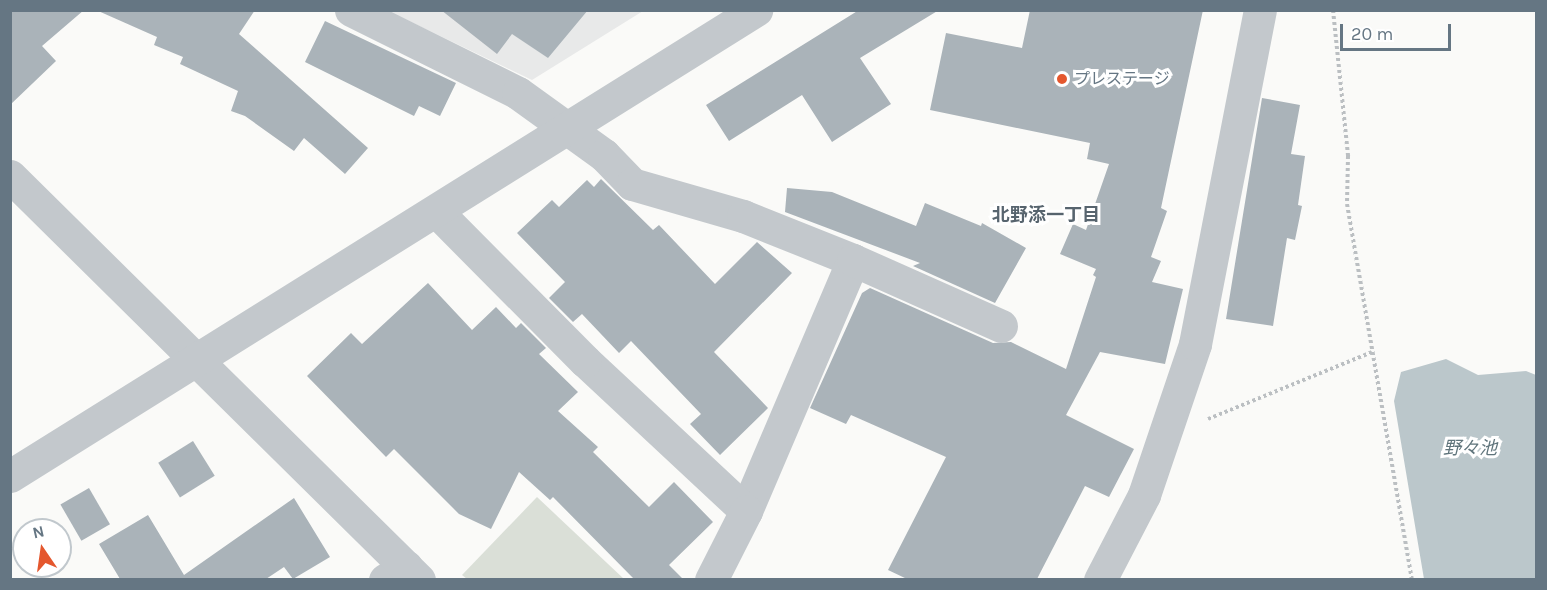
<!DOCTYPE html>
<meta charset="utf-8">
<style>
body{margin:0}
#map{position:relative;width:1547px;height:590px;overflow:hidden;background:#fafaf8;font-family:Karla,"Noto Sans JP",sans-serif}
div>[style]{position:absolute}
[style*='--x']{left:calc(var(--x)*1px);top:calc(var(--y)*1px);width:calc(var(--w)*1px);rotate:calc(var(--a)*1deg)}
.built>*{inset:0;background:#e8e9e9}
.green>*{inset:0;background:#dadfd7}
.water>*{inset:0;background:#bbc7cb}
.building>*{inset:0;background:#aab3b9;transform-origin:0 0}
.path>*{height:4px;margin-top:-2px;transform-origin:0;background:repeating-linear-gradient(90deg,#bbbfc2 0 3px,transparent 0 6px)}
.minor>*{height:33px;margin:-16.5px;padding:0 16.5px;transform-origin:16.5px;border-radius:16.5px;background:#c3c8cc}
.tertiary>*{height:33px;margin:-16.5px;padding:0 16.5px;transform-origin:16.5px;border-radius:16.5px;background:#c3c8cc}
.dots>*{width:16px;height:16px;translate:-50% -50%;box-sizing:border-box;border:3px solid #fff;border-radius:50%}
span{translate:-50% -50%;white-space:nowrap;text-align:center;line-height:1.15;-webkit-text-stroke:6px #fff;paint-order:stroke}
.poi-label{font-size:16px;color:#657683}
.left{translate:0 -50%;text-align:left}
.neighbourhood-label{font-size:18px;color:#57646e;font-weight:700}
.water-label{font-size:18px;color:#60757c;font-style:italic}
.frame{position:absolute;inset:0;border:12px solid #657683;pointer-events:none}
.north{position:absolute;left:12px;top:518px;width:60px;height:60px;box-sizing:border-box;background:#fff;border:2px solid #c1c8cd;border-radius:50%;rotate:347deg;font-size:16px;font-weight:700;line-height:24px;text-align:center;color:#657683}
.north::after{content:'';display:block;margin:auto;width:21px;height:27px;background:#e4572e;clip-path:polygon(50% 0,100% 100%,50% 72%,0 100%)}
.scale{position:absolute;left:1340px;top:24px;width:111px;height:27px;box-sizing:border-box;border:3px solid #657683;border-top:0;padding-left:8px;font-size:18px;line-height:21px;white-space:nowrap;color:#657683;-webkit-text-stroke:4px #fff;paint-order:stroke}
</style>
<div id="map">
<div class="built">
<i style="clip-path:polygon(388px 11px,643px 11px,532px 80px)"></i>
</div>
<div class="green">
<i style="clip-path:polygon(537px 497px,624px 579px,467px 579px,462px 575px)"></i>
</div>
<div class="water">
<i style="clip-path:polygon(1446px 359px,1478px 375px,1526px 371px,1536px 375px,1536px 579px,1424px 579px,1394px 401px,1401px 372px)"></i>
</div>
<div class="building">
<i style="clip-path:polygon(10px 10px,84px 10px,42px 46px,56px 61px,10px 105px)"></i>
<i style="clip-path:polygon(96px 10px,255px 10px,239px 34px,368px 148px,345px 174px,304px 138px,294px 151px,245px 116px,231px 111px,238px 91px,180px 64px,183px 57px,154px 45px,157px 37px)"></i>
<i style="clip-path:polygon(441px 10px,588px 10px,548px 58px,512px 34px,497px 54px)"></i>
<i style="clip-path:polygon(859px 10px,939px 10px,860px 58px,891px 104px,832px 142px,802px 95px,729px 141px,706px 105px)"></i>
<i style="clip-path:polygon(1030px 10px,1203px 10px,1161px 208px,1167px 211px,1151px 257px,1161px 261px,1152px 282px,1183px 289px,1165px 364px,1100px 352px,1066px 415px,1134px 449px,1109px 497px,1085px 486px,1037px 579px,907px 579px,888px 570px,946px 457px,851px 415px,846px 424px,810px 408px,862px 293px,870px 288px,993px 343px,1011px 342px,1066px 369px,1096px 277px,1093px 275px,1096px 269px,1060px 254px,1073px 224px,1086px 230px,1109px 164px,1087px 159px,1090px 143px,930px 110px,946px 33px,1022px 48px)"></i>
<i style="clip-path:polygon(325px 21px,456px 83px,440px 116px,419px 106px,414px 116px,305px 62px)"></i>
<i style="clip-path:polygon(1262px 98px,1300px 105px,1291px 154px,1305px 156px,1298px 205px,1302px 206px,1295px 240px,1287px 238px,1273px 326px,1226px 319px)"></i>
<i style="clip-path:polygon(601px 179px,653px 230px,659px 225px,715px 284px,757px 242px,792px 273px,714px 352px,768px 408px,720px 455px,690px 424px,701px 414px,631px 341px,619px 353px,582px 314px,573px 322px,549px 298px,565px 282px,517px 233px,552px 200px,559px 207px,587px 180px,594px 187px)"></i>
<i style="clip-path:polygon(787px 188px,832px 192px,916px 226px,925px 203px,981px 226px,982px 223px,1026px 248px,995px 303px,913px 266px,920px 263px,785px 212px)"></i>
<i style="clip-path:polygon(428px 283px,472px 330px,496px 307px,516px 328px,521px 323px,546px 348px,539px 354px,578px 392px,558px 411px,598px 447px,593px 452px,649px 507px,674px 482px,713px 522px,669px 565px,683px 579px,634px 579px,553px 497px,550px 500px,519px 472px,491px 529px,459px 514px,394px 449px,386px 457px,307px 376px,351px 333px,362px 344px)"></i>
<i style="left:193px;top:441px;width:41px;height:41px;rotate:58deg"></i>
<i style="left:89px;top:488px;width:42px;height:33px;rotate:60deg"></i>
<i style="clip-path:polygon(294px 498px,330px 557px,293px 579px,284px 567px,266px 579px,120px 579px,99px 544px,148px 515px,184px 575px)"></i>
</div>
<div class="path">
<i style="--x:1333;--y:10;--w:147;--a:84.1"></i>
<i style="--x:1348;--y:156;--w:48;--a:91.2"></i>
<i style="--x:1347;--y:204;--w:382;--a:80.2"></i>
<i style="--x:1208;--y:419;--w:177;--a:-22.2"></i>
</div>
<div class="minor">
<i style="--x:351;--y:10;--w:186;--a:26.4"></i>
<i style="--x:518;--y:93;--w:106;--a:35.8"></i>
<i style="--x:604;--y:155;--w:40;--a:46"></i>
<i style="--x:632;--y:184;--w:116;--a:16.1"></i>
<i style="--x:743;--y:216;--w:118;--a:21.8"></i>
<i style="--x:853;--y:260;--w:273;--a:113.1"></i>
<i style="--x:746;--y:511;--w:220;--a:-137"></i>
<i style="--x:585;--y:361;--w:210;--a:-134.8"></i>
<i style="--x:853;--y:260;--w:162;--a:24"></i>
<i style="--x:385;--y:580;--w:25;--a:-32"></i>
<i style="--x:711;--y:580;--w:77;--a:-63.1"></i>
<i style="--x:1100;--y:580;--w:96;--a:-62.6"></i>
<i style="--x:1144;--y:495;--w:159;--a:-71.3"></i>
<i style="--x:1195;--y:344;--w:340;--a:-79"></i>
</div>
<div class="tertiary">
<i style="--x:10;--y:176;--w:575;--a:44.65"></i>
<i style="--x:10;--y:476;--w:880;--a:-31.99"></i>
</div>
<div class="dots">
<i style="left:1062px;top:79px;background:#e4572e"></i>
</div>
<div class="poi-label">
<span class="left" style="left:1074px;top:79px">プレステージ</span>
</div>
<div class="neighbourhood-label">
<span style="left:1046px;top:215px">北野添一丁目</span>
</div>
<div class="water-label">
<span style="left:1470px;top:448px">野々池</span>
</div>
<div class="frame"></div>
<div class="north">N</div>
<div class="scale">20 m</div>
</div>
